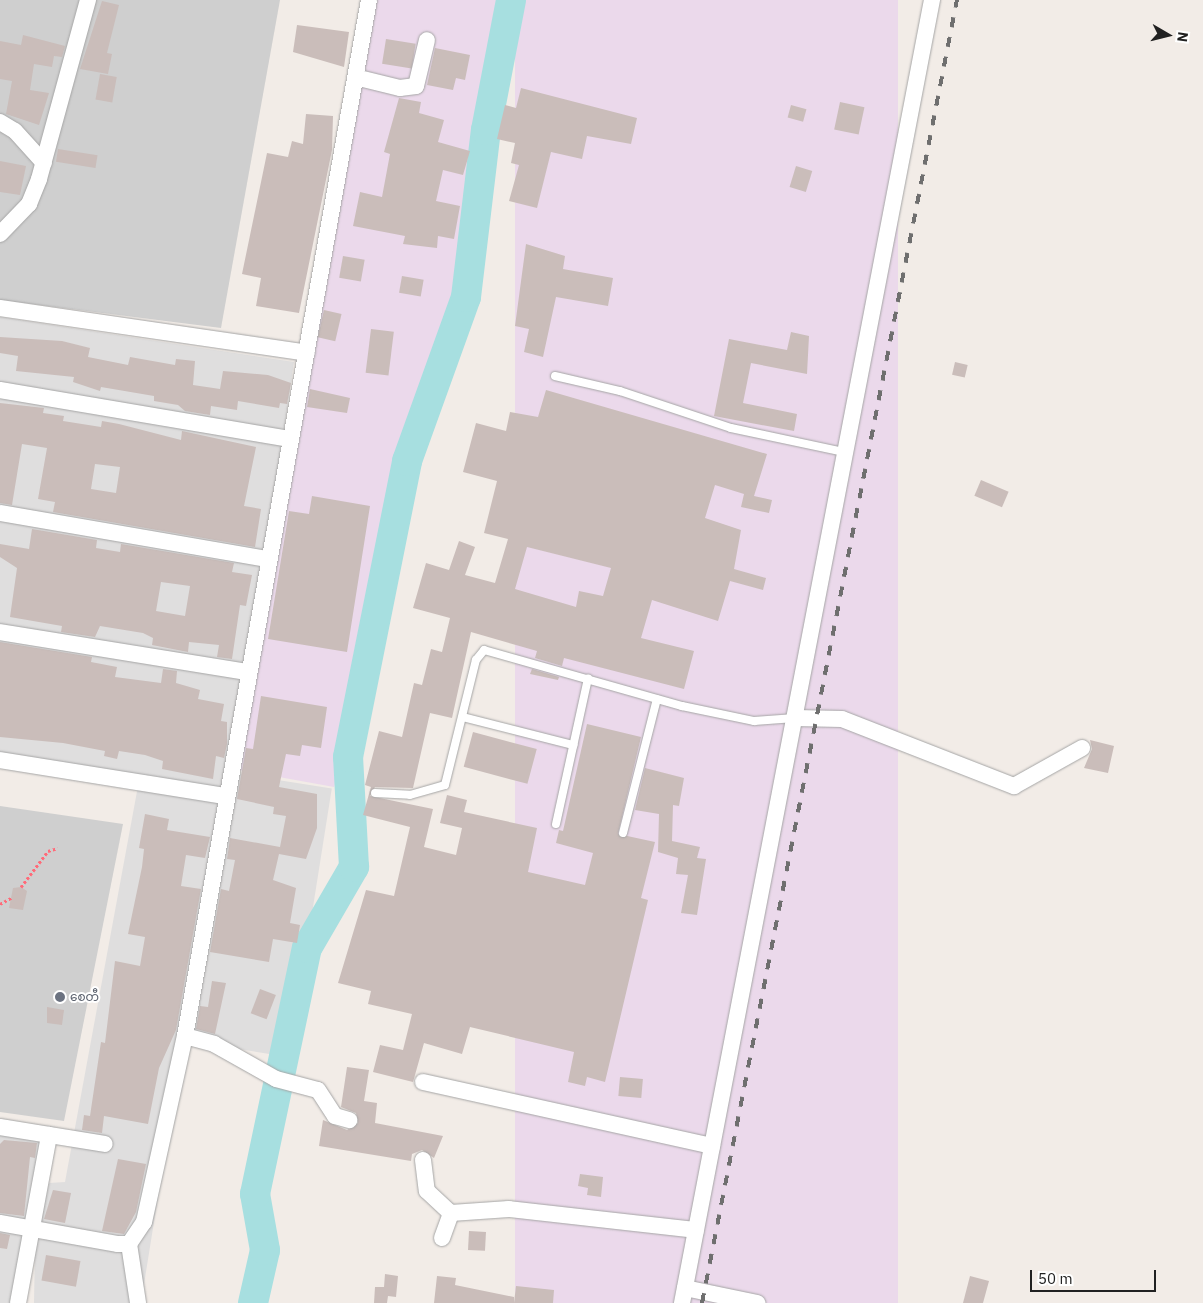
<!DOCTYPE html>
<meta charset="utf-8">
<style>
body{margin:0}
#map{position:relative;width:1203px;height:1303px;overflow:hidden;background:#f2ece7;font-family:"IBM Plex Sans","Noto Sans Myanmar",sans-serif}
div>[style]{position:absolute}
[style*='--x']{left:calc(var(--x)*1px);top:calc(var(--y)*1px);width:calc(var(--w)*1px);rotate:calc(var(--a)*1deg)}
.residential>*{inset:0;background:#dfdede;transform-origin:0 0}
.industrial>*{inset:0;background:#ebd9eb;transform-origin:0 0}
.religious>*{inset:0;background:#cfcfcf}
.river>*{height:30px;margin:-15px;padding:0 15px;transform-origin:15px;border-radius:15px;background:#a7dfe0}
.building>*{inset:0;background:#cabdba;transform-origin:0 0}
.path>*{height:3px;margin-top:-1.5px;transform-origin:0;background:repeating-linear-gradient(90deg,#ff6b79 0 2.5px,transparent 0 5px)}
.roads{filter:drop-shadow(0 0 1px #a5a5a5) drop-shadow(0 0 1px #a5a5a5)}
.lane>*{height:8px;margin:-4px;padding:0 4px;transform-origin:4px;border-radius:4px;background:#fff}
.street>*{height:16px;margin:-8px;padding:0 8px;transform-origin:8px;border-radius:8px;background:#fff}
.rail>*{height:4px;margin-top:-2px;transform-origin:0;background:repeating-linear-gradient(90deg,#6f6f6f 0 10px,transparent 0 20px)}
.dots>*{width:14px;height:14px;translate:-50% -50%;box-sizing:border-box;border:2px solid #fff;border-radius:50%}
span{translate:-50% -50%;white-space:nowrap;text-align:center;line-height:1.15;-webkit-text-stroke:4px #fff;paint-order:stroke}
.worship-label{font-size:12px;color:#5b616d}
.left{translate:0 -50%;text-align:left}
.north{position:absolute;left:1143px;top:10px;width:50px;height:50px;-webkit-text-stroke:4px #fff;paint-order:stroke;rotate:98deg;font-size:14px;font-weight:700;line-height:20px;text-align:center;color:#212121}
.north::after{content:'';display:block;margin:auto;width:18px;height:22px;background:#212121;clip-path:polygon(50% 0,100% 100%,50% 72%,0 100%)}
.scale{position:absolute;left:1030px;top:1270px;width:126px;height:22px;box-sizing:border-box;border:2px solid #212121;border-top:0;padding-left:6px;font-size:15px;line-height:18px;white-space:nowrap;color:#212121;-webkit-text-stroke:4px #fff;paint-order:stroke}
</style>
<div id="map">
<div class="residential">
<i style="clip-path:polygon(0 317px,294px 362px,265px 562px,222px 788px,0 754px)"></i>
<i style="left:234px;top:773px;width:99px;height:272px;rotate:9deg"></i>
<i style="clip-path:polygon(138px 786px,222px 798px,141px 1303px,34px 1303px,35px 1247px,25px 1303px,0 1303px,0 1120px,55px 1127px,36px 1243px,49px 1183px,65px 1182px)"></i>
</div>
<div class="industrial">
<i style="clip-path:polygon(367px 0,504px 0,461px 256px,334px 787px,234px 769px)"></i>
<i style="left:515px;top:0;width:383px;height:1327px"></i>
</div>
<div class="religious">
<i style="clip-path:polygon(0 0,280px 0,221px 328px,0 300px)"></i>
<i style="clip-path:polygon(0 806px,123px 824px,64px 1121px,0 1112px)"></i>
</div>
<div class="river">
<i style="--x:253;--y:1303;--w:54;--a:-77.2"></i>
<i style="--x:265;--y:1250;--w:57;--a:-100.1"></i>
<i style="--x:255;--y:1194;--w:251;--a:-78.1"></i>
<i style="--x:307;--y:948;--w:94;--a:-59.9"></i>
<i style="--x:354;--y:867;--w:110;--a:-93.1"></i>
<i style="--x:348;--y:757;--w:302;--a:-78.7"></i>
<i style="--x:407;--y:461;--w:174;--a:-70.2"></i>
<i style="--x:466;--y:297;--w:168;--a:-83.2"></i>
<i style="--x:486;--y:130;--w:132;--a:-79.1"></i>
</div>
<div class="building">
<i style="clip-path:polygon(102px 1px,119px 5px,107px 53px,112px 54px,108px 74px,80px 69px)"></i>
<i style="clip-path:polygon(297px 25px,349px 32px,344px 67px,293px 52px)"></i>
<i style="clip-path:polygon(23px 35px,65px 46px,62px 57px,54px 56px,52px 67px,34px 64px,30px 90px,49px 93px,39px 125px,6px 114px,12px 81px,0 79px,0 41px,21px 45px)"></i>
<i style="left:386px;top:39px;width:30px;height:25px;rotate:9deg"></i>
<i style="clip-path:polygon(435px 48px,470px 55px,465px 80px,456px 78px,453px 90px,427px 85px)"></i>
<i style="left:100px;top:74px;width:17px;height:26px;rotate:10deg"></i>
<i style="clip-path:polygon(521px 88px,637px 118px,631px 144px,587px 136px,582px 159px,551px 152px,537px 208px,509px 201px,519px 165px,511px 163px,515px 143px,497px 139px,505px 105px,516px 108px)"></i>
<i style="clip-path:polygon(399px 98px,421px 102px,419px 113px,444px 120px,438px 142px,470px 151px,463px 175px,443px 170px,436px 201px,460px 206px,454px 239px,438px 236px,437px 248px,403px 244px,405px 236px,353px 226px,360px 192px,382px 197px,390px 154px,384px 152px)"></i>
<i style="left:840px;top:102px;width:25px;height:28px;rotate:12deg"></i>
<i style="left:791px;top:105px;width:16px;height:13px;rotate:15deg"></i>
<i style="clip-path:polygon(306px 114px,333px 116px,332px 150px,299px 313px,256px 306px,261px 278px,242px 274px,267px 153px,288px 157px,292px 141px,303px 144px)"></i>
<i style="left:58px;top:149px;width:40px;height:13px;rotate:9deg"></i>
<i style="clip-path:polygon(0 161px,26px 166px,20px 195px,0 192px)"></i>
<i style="left:796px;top:166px;width:17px;height:22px;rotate:17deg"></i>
<i style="clip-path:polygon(526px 244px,565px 256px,563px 269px,613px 278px,608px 306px,556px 297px,543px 357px,524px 352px,529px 329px,515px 326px)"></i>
<i style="left:343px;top:256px;width:22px;height:22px;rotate:10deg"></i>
<i style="left:402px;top:276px;width:22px;height:17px;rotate:10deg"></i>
<i style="left:324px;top:310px;width:18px;height:28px;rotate:13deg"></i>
<i style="left:371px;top:329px;width:23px;height:44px;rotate:7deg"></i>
<i style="clip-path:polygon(791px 332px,809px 336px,807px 374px,751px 363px,743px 403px,797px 414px,794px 431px,714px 416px,729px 339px,787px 350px)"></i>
<i style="clip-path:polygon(0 337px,62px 341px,90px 348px,88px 357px,128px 365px,130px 357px,175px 365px,176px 359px,195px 361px,193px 385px,220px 389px,223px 371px,268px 375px,291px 383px,287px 404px,280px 403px,279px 408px,238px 401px,237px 410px,211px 406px,210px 415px,185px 411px,178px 405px,154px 401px,154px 396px,101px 387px,100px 391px,73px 382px,74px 377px,16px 371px,18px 356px,0 353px)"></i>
<i style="left:955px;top:362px;width:13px;height:13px;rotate:13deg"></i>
<i style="clip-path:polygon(310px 389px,350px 398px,347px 413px,307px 407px)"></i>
<i style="clip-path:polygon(evenodd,546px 390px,767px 454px,754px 496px,772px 500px,769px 513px,741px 507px,744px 494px,715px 485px,705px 518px,741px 530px,734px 569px,766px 578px,763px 590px,730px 581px,718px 621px,652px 600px,641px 638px,694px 651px,684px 689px,564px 658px,562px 666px,535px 658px,537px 651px,471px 632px,452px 718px,430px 713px,413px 788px,375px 787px,370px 796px,433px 809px,424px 847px,456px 855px,462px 828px,440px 823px,447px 795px,467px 800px,464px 812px,537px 828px,528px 872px,585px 885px,593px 853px,556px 843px,559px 830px,563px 831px,587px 724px,641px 737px,618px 834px,655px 842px,641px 898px,648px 900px,605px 1082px,587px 1077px,585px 1086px,568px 1082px,574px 1052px,470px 1027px,462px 1054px,424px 1043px,413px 1082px,373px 1072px,380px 1045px,403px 1050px,412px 1014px,368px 1004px,371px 991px,338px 983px,366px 890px,394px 896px,410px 827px,363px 815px,371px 787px,365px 785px,379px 731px,402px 737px,414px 683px,422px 685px,431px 649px,442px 652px,450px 618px,413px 608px,426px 563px,449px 570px,459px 541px,475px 547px,465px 575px,495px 583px,508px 539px,484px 533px,497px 481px,463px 472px,476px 423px,506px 431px,510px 412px,538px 417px,546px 390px,527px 547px,611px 568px,603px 596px,579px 591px,576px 607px,515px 589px,527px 547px)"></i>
<i style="clip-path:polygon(evenodd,0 403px,44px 408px,43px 413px,64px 416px,63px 421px,101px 427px,102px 421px,119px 424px,181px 440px,182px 431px,256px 447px,244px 506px,261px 509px,255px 547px,53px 512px,55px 502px,38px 499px,47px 448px,22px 444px,12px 505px,0 503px,0 403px,95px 464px,120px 467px,116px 493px,91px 489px,95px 464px)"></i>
<i style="left:981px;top:480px;width:30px;height:17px;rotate:23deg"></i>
<i style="clip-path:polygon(312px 496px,370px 506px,347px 652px,268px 639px,289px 511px,309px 514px)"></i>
<i style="clip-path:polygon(evenodd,32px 529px,97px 540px,96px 548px,120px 552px,121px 544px,234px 563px,232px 572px,252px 575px,246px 606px,240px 605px,232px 659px,217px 657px,219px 645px,189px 642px,188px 652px,152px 645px,153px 638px,143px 633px,100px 626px,95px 637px,61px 632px,62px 626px,10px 617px,17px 568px,0 557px,0 544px,29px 549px,32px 529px,161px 582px,190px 586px,185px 616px,156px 611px,161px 582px)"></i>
<i style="clip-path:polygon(0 642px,92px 657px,91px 662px,117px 667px,115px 677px,161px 683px,163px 669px,177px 671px,176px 683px,200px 690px,198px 699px,224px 704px,221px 721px,227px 722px,227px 744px,224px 758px,216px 756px,213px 779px,162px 769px,163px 761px,145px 755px,119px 751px,117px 759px,104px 756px,105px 751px,63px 743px,0 737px)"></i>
<i style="clip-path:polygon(532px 669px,559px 677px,558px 680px,530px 674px)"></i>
<i style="clip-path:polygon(261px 696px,327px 707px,321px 748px,302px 745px,300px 756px,286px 754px,279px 787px,317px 794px,317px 828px,306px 859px,279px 854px,273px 880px,296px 888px,290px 923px,300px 925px,297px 943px,273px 939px,269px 962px,210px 952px,221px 889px,229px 891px,235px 860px,227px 859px,230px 838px,280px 847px,286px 816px,273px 814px,274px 807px,237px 799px,246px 748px,253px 749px)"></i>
<i style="left:473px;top:732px;width:66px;height:36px;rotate:15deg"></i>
<i style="clip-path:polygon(1090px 740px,1114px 746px,1108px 773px,1084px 768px,1092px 749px)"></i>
<i style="clip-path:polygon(645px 768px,684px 778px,679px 806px,673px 805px,672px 841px,700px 847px,697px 858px,706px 859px,697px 915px,681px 913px,688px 875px,676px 874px,678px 858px,658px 852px,659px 814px,635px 810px)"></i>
<i style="clip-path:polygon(145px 814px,169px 819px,167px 830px,210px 837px,205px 858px,186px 855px,181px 886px,201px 889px,176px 1030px,159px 1068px,148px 1124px,104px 1116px,102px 1133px,82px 1130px,84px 1115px,90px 1116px,101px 1042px,105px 1043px,115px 961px,140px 966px,145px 937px,128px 934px,142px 867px,144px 849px,139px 848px)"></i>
<i style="clip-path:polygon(21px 887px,27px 891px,23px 910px,9px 908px,13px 888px)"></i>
<i style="clip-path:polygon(212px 981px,226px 983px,215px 1034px,196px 1029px,200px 1006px,208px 1007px)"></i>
<i style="left:260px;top:989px;width:17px;height:26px;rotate:21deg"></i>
<i style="clip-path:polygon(47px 1007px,64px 1010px,62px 1025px,47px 1023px)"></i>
<i style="clip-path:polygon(347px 1067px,369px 1070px,364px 1101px,377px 1103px,375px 1123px,443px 1136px,434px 1158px,422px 1150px,412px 1154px,411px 1161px,319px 1146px,323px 1120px,347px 1130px,358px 1123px,356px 1113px,341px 1107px)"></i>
<i style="left:620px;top:1077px;width:23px;height:19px;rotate:5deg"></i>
<i style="clip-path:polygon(4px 1140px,37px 1143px,35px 1158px,30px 1157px,24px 1216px,0 1213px,0 1144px)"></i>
<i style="clip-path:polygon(118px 1159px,146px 1164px,136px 1212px,124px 1234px,102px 1231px)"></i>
<i style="clip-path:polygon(580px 1174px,603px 1177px,601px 1197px,587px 1195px,588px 1188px,578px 1186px)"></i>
<i style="clip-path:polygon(53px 1190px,71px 1193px,65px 1223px,44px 1219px)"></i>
<i style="left:469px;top:1231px;width:17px;height:19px;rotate:3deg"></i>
<i style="clip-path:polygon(0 1233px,10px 1235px,7px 1249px,0 1248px)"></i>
<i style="left:46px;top:1255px;width:35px;height:26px;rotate:10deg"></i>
<i style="clip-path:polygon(385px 1274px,398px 1276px,396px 1297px,388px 1296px,387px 1303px,374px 1303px,375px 1287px,384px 1287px)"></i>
<i style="clip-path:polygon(437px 1276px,456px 1278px,455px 1285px,514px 1297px,514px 1303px,434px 1303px)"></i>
<i style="clip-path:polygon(970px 1276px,989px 1281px,983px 1303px,963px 1303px)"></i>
<i style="clip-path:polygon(516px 1286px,554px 1290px,553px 1303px,514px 1303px)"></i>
</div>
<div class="path">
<i style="--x:21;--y:887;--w:45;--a:-53.1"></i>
<i style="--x:48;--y:851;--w:10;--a:-17"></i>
<i style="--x:0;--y:904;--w:13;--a:-29"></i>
</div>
<div class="roads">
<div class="lane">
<i style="--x:555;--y:376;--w:67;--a:13"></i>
<i style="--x:620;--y:391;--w:117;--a:18.4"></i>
<i style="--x:731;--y:428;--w:116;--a:12"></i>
<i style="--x:463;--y:717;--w:114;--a:14.3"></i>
<i style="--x:375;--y:793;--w:35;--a:3"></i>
<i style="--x:410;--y:795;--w:36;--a:-16"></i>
<i style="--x:445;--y:785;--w:129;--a:-76.1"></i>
<i style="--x:476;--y:660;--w:13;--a:-51"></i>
<i style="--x:484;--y:650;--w:206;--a:15.8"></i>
<i style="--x:682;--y:706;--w:74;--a:11.8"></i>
<i style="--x:754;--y:721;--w:41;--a:-4.2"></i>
<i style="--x:556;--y:824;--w:149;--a:-77.6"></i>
<i style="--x:623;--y:833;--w:138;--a:-75.8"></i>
</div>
<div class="street">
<i style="--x:359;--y:78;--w:42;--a:13.7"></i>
<i style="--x:400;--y:88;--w:16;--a:-7"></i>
<i style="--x:416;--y:86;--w:47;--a:-76.6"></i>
<i style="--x:0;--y:122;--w:17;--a:31"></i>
<i style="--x:15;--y:131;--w:43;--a:47.8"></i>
<i style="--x:0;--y:234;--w:42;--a:-46"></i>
<i style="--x:29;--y:204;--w:27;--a:-68"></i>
<i style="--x:39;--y:179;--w:186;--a:-74.7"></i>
<i style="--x:0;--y:308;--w:310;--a:8.3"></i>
<i style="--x:0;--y:390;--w:293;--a:9.6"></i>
<i style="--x:0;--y:513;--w:271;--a:9.8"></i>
<i style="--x:0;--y:632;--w:250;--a:9.2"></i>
<i style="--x:795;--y:718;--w:47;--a:1.2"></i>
<i style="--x:842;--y:719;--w:185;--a:21.3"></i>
<i style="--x:1014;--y:786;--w:78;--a:-29.2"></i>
<i style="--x:0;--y:760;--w:229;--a:9.1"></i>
<i style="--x:185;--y:1036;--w:30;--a:15"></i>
<i style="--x:214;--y:1044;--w:71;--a:29.4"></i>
<i style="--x:276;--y:1079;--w:43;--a:14.7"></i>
<i style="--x:318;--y:1090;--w:31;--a:57"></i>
<i style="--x:335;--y:1116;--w:15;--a:16"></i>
<i style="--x:423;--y:1082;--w:296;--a:12.5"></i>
<i style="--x:0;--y:1127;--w:106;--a:9.2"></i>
<i style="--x:423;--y:1160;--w:31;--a:83"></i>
<i style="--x:427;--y:1191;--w:33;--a:43"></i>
<i style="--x:0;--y:1223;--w:120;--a:10.1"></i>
<i style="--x:118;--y:1244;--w:11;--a:0"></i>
<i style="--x:129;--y:1244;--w:27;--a:-56"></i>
<i style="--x:144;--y:1222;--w:190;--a:-77.6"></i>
<i style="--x:185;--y:1036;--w:1052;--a:-79.93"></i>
<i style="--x:442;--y:1238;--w:27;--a:-70"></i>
<i style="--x:451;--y:1213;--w:58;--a:-3.9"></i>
<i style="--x:509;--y:1209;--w:188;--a:6.4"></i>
<i style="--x:129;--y:1244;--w:60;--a:81.3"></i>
<i style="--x:685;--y:1288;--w:74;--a:11.8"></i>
<i style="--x:18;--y:1303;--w:171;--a:-79.5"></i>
<i style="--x:682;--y:1303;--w:1327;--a:-79.14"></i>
</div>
</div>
<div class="rail">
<i style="--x:702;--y:1303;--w:1328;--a:-78.93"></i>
</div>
<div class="dots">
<i style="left:60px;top:997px;background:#6b7280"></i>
</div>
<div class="worship-label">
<span class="left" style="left:70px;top:997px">စေတီ</span>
</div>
<div class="north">N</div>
<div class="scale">50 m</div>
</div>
